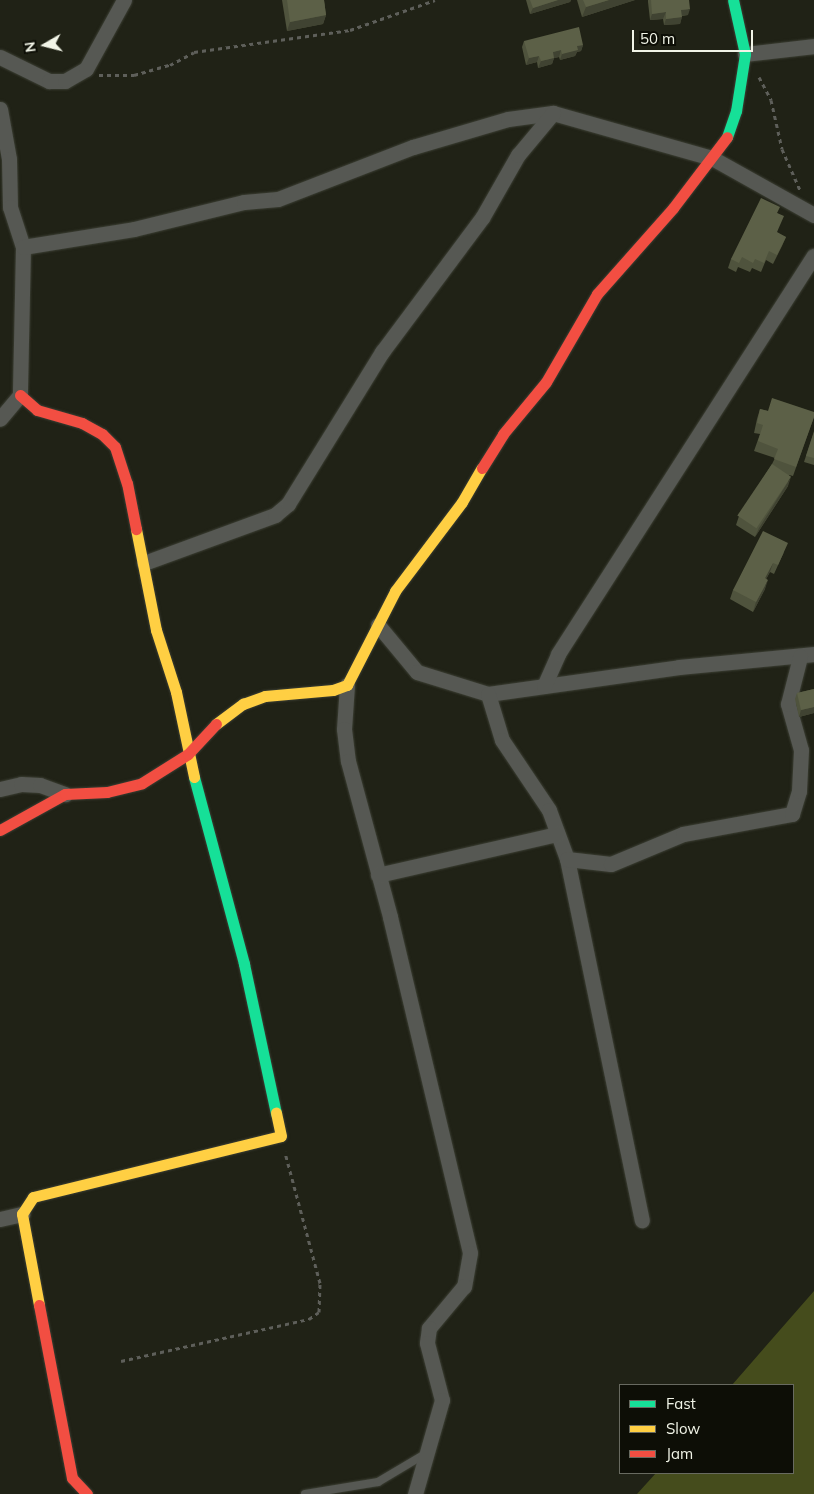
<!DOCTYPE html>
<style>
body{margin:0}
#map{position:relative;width:814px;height:1494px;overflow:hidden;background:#202216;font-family:Mulish,sans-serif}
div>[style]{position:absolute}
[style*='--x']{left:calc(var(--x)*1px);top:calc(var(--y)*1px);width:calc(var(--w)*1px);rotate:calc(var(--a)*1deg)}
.forest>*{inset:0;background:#454c1c}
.path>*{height:3px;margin-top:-1.5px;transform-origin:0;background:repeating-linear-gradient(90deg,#5e5f5a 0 4px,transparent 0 8px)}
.roads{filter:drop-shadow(0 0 1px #3c3f34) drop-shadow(0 0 1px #3c3f34)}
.lane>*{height:8px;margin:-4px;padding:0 4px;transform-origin:4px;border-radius:4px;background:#565853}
.street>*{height:15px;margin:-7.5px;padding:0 7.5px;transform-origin:7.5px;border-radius:7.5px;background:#565853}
.fast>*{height:11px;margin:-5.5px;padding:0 5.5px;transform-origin:5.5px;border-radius:5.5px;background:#16e098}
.slow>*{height:11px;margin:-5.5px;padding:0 5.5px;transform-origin:5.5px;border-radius:5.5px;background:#ffcf43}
.jam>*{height:11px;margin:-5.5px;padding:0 5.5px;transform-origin:5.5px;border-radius:5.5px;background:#f24e42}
.wall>*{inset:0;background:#4f533d}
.shaded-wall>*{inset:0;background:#404332}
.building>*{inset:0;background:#5c6047;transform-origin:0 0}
span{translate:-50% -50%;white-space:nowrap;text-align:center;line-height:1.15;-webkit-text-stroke:5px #0d0e06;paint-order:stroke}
.legend{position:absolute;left:619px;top:1384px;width:175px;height:90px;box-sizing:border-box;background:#0d0e06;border:1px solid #686a60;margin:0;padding:6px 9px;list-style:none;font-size:15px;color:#f1f4e7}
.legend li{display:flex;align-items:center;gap:10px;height:25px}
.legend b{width:25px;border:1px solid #686a60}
.north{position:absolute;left:20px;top:20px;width:50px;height:50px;-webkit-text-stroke:4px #0d0e06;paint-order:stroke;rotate:262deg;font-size:14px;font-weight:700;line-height:20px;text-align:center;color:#f1f4e7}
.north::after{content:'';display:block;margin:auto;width:18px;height:22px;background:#f1f4e7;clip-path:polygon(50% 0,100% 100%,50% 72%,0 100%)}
.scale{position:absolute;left:632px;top:30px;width:121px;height:22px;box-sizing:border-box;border:2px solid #f1f4e7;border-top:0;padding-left:6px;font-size:15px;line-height:18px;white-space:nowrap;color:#f1f4e7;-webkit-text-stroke:4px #0d0e06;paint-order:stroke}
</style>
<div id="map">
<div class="forest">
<i style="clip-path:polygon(814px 1291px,814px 1494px,637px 1494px,656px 1473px,793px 1473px,793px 1385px,732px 1385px)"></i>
</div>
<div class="path">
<i style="--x:99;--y:75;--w:35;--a:0"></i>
<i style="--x:134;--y:75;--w:37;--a:-16"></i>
<i style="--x:170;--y:65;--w:27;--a:-28"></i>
<i style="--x:194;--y:52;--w:158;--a:-8"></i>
<i style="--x:350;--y:30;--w:90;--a:-19.4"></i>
<i style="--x:759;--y:77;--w:26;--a:62"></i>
<i style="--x:771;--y:100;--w:50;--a:77.3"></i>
<i style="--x:782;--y:149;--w:45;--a:66.3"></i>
<i style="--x:121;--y:1361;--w:193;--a:-12.6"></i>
<i style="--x:309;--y:1319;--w:12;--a:-35"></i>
<i style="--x:319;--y:1312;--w:29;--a:-88"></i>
<i style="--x:320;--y:1283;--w:136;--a:-105"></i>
</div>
<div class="roads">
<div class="lane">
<i style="--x:305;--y:1494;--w:74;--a:-9.3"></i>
<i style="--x:378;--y:1482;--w:55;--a:-30.8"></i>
</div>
<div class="street">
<i style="--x:745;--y:54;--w:69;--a:-6.6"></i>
<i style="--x:0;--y:57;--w:55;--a:26.1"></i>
<i style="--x:49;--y:81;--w:16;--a:0"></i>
<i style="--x:65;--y:81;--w:24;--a:-30"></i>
<i style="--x:86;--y:69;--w:79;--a:-61.2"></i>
<i style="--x:0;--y:109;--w:51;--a:79.8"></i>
<i style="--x:9;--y:159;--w:48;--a:88.8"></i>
<i style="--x:10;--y:207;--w:42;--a:72"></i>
<i style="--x:23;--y:247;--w:148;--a:91.2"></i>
<i style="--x:20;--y:395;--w:31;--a:130"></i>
<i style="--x:23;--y:247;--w:112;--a:-9.2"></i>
<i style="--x:134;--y:229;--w:113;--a:-13.8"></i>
<i style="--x:244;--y:202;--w:34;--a:-5"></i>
<i style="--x:278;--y:199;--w:145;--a:-21.1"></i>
<i style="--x:413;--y:147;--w:99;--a:-16.4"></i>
<i style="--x:508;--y:119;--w:45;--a:-7.6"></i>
<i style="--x:553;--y:113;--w:165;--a:15.8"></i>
<i style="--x:712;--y:158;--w:117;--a:29.2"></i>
<i style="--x:144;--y:563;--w:140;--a:-20.1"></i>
<i style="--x:275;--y:515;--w:17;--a:-40"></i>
<i style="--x:288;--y:504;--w:179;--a:-58.3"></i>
<i style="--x:382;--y:352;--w:167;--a:-53.3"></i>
<i style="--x:482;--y:218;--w:73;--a:-60.3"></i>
<i style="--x:518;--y:155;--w:55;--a:-50.2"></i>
<i style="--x:378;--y:625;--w:61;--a:50.3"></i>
<i style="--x:417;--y:672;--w:74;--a:17.2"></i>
<i style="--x:488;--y:694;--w:193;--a:-8"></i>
<i style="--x:679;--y:667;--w:136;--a:-5.5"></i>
<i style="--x:347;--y:685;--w:44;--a:93.9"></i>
<i style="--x:344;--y:729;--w:32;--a:83"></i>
<i style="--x:348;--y:761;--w:162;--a:74.9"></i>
<i style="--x:390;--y:917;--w:345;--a:76.6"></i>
<i style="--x:470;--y:1253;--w:34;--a:100"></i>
<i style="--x:464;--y:1286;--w:55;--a:129.8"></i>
<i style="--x:429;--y:1328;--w:15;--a:98"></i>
<i style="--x:427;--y:1343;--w:59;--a:75.3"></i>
<i style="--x:442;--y:1400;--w:98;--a:106"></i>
<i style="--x:544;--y:686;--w:35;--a:-66"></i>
<i style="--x:558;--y:654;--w:473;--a:-57.3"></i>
<i style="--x:488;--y:694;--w:48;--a:73.1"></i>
<i style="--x:502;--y:740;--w:84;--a:56.1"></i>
<i style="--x:549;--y:810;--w:52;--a:69.8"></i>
<i style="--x:567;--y:859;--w:369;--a:78.3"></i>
<i style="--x:0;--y:789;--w:22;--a:-13"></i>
<i style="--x:21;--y:784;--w:19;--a:3"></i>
<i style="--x:40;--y:785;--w:27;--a:20"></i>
<i style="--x:567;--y:859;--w:44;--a:6.5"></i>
<i style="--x:611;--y:864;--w:78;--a:-22.6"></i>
<i style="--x:683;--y:834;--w:111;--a:-10.4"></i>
<i style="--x:792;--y:814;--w:24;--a:-73"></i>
<i style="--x:799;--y:791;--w:41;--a:-87.2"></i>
<i style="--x:801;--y:750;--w:48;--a:-105.8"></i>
<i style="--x:788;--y:704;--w:49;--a:-75.7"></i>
<i style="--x:378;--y:875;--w:184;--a:-12.9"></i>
<i style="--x:0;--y:1219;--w:23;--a:-13"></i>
</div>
<div class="fast">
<i style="--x:727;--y:137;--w:28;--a:-71"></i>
<i style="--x:736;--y:111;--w:58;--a:-81"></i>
<i style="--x:745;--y:54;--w:55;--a:-102.5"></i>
<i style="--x:194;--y:777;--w:194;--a:75"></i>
<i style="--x:244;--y:964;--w:152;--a:77.9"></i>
</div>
<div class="slow">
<i style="--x:136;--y:529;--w:103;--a:78.8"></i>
<i style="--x:156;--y:630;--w:65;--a:72.1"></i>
<i style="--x:176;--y:692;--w:87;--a:78"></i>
<i style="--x:216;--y:724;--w:34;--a:-37"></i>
<i style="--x:243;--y:704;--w:23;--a:-20"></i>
<i style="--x:265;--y:696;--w:68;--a:-5"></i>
<i style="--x:333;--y:690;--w:15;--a:-20"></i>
<i style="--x:347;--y:685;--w:106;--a:-62.9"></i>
<i style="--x:395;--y:591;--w:111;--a:-53"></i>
<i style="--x:462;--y:502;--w:39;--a:-60"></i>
<i style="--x:39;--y:1305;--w:93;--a:-100.6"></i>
<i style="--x:22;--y:1214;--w:20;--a:-57"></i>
<i style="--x:33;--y:1197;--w:255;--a:-13.8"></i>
<i style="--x:281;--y:1136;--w:24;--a:-102"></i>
</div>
<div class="jam">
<i style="--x:20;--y:395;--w:23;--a:41"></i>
<i style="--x:37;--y:410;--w:47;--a:16.1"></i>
<i style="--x:82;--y:423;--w:23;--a:29"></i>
<i style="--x:102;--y:434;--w:18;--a:45"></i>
<i style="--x:115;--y:447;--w:38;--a:72"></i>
<i style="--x:127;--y:483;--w:47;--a:78.9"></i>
<i style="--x:482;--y:468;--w:40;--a:-58"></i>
<i style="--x:503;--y:434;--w:67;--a:-50.4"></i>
<i style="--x:546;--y:382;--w:102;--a:-59.9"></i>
<i style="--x:597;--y:294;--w:115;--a:-48.5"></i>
<i style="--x:673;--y:208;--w:89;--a:-52.7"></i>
<i style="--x:0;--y:830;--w:74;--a:-29"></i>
<i style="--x:65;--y:794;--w:42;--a:-2.7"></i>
<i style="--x:107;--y:792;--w:36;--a:-14"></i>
<i style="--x:142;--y:783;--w:54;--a:-32.2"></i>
<i style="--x:188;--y:754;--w:41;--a:-47"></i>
<i style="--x:39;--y:1305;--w:176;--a:79.2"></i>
<i style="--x:72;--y:1478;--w:22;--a:47"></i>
</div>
</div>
<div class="wall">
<i style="clip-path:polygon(282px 0,324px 0,326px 15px,323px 24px,287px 31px)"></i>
<i style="clip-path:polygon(526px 0,571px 0,570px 2px,530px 14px)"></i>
<i style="clip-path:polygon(577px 0,635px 0,582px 17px)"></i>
<i style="clip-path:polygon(648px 0,689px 0,688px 15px,682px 16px,680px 24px,664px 25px,663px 19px,650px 20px,648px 2px)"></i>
<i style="clip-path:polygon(524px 41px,583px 45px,581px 51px,577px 52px,575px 56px,560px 60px,559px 57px,554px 58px,552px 64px,538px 68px,537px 62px,526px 65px,522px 47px)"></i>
<i style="clip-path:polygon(778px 213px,777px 233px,786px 237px,782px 246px,773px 264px,766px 260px,761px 272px,752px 268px,750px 272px,738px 267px,736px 272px,728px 268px,731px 259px)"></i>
<i style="clip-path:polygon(760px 409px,768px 411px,814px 417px,793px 476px,789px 475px,788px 486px,755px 537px,736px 525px,739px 516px,772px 464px,775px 458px,754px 451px,760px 434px,754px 433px,757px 419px)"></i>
<i style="clip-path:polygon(814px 431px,814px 465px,804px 462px)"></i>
<i style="clip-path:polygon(784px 552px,774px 574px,770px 572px,766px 579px,765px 589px,753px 612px,730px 599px,733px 590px)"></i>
<i style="clip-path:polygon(814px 689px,814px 713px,799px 717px,795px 699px,797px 693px)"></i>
</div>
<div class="shaded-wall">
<i style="clip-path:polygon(558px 0,571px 0,570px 2px,530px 14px,533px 8px)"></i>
<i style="clip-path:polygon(609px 0,635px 0,582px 17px,586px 7px)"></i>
<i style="clip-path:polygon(690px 9px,688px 15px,679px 16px,681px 10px)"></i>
<i style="clip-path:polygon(666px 12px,663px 19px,650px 20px,652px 14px)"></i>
<i style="clip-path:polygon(326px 15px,323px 24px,287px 31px,290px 22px)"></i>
<i style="clip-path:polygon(682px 17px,680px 24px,664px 25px,666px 19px)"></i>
<i style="clip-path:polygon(583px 45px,581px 51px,577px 52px,575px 56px,560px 60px,562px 54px,577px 46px)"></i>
<i style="clip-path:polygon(561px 50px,559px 57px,551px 59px,553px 52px)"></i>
<i style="clip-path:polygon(539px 56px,537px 62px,526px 65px,529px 58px)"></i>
<i style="clip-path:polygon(554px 58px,552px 64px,538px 68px,541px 61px)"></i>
<i style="clip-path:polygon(791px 477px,788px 486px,755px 537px,759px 528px)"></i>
<i style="clip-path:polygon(773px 563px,770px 572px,762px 587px,765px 578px)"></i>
<i style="clip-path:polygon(768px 580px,765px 589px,753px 612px,756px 602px)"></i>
<i style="clip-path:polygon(814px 707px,814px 713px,799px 717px,801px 710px)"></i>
</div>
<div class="building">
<i style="clip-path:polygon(287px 0,324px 0,326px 15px,290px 22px)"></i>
<i style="clip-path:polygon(530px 0,558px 0,533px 8px)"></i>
<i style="clip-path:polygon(583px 0,609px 0,586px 7px)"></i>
<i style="clip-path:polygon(651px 0,689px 0,690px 9px,681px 10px,682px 17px,666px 19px,666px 12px,652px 14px)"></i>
<i style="clip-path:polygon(579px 27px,583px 45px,577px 46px,578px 50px,562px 54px,561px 50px,553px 52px,554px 58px,541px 61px,539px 56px,529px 58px,524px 41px)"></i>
<i style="clip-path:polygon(761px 198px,780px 207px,777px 213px,784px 216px,777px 232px,786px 237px,777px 255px,769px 251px,764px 263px,755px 259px,753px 263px,742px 257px,739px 263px,731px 259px)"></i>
<i style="clip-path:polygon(772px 398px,814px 412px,814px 417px,796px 467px,774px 459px,778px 449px,758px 441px,763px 425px,757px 423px,760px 409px,768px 411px)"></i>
<i style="clip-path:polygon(814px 432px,814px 458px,806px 456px)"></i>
<i style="left:772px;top:464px;width:23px;height:62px;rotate:34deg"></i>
<i style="clip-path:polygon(763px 531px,788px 543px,778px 565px,773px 563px,765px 578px,768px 580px,756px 602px,733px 590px)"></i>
<i style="clip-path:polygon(814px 689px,814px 707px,801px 710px,797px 693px)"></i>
</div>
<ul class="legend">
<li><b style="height:6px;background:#16e098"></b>Fast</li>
<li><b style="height:6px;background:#ffcf43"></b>Slow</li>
<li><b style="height:6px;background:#f24e42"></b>Jam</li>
</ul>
<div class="north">N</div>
<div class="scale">50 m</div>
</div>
